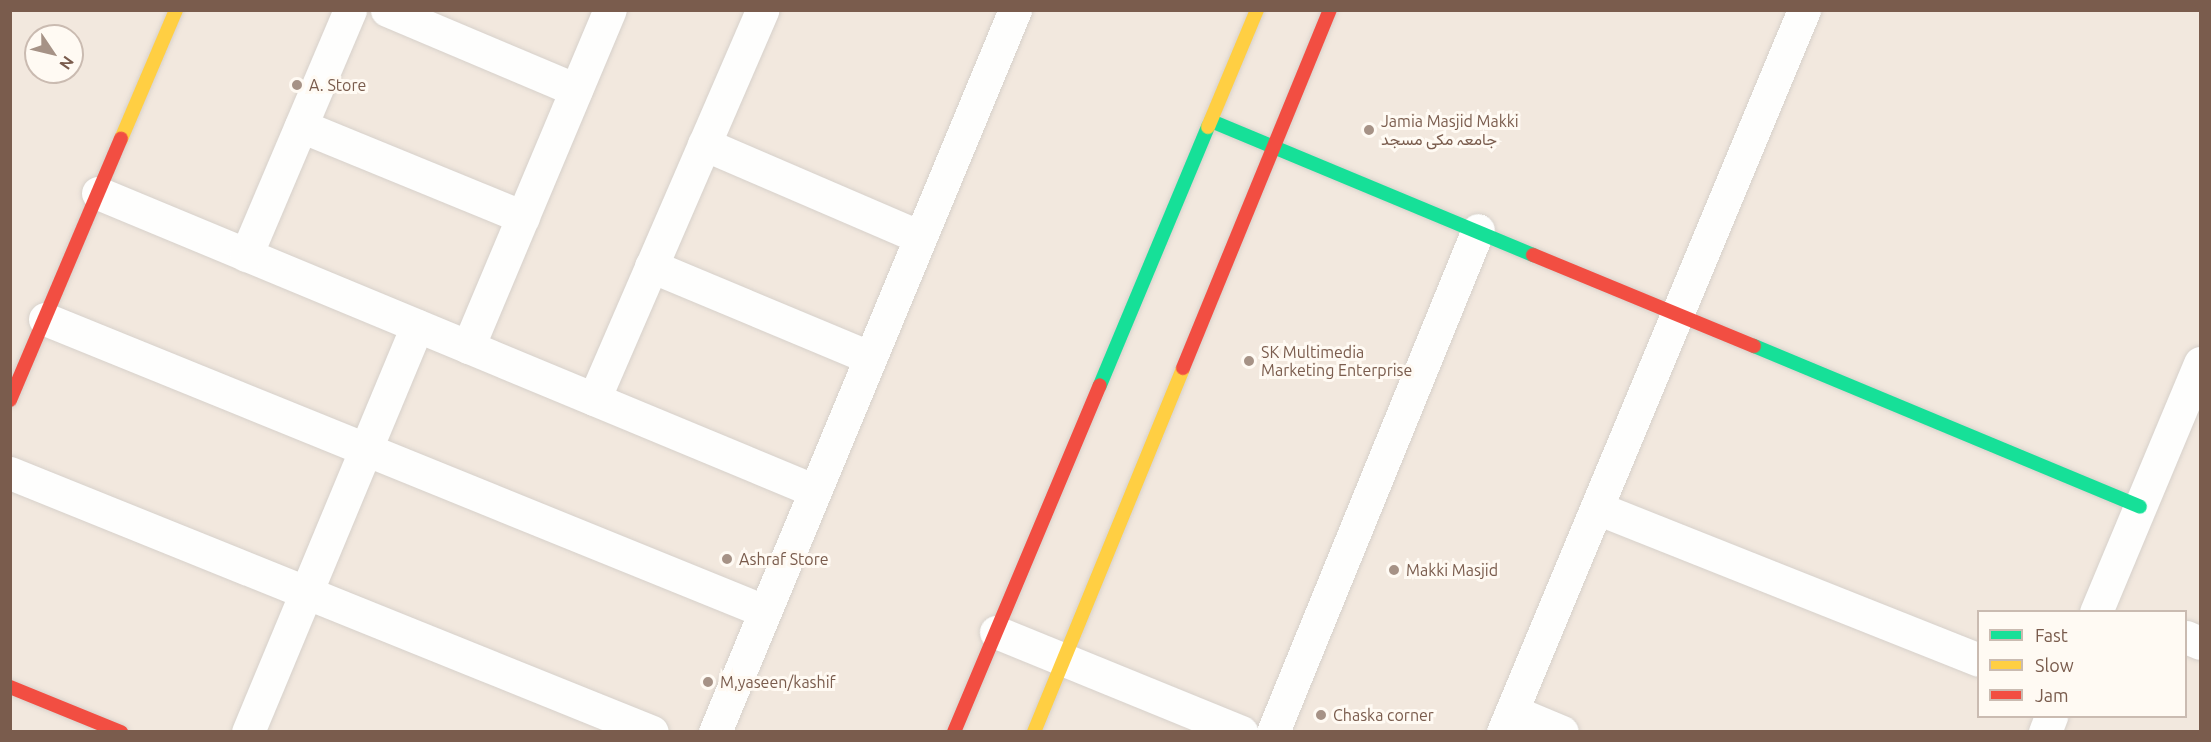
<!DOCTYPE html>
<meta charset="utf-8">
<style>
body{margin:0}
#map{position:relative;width:2211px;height:742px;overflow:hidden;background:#f9f5f0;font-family:Ubuntu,Vazirmatn,sans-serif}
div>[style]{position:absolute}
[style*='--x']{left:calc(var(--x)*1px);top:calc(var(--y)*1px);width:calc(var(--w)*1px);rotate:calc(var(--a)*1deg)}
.residential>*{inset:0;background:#f2e8de}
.roads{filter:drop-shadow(0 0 2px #d7d1cb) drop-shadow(0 0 2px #d7d1cb)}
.street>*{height:33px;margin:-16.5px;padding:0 16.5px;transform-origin:16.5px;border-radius:16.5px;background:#fefefd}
.fast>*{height:14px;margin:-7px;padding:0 7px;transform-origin:7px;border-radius:7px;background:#16e098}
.slow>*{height:14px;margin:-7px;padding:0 7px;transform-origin:7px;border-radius:7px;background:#ffcf43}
.jam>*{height:14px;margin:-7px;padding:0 7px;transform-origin:7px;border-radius:7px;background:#f24e42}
.dots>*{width:16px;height:16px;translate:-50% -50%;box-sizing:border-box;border:3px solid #fffaf3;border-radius:50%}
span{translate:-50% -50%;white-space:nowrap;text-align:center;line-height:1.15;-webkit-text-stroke:6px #fffaf3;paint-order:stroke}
.poi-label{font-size:16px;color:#7a5c4d}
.left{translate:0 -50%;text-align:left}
.frame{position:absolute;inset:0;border:12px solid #7a5c4d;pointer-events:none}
.legend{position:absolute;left:1977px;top:610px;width:210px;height:108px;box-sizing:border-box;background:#fffaf3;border:2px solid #cabbb1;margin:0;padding:8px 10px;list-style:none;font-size:18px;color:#7a5c4d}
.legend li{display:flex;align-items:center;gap:12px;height:30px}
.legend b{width:30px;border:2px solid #cabbb1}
.north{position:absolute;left:24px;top:24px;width:60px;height:60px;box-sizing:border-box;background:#fffaf3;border:2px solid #cabbb1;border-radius:50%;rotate:125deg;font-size:16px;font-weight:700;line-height:24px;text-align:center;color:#7a5c4d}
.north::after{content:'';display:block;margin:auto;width:21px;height:27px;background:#a69286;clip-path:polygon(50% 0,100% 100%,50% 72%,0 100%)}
</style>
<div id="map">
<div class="residential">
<i style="clip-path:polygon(evenodd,10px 11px,2200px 11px,2200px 731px,11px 731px,10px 11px,36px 36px,72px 36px,72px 72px,36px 72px,36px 36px,10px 11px,1978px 612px,2186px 612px,2186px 716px,1978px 716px,1978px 612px)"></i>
</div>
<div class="roads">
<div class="street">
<i style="--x:387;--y:10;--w:205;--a:22.9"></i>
<i style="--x:301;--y:126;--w:240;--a:22.3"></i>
<i style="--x:704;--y:144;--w:235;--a:23.3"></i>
<i style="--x:98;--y:193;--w:774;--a:22.56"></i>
<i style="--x:246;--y:255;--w:266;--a:-67"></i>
<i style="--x:651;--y:266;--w:236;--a:22.7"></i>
<i style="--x:45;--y:319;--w:776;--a:22.1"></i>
<i style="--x:468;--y:347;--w:366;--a:-67.2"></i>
<i style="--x:594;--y:399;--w:424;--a:-66.6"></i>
<i style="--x:10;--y:473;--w:692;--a:21.97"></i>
<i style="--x:1597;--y:508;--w:410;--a:21.7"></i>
<i style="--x:2096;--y:612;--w:270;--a:-67.3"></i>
<i style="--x:996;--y:632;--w:265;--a:22.2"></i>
<i style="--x:2186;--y:637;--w:15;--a:23"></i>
<i style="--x:1512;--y:711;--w:54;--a:22.8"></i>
<i style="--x:248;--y:732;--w:440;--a:-67.4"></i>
<i style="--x:715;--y:732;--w:782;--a:-67.44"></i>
<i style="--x:1273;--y:732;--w:542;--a:-67.79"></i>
<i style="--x:1503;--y:732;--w:782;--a:-67.37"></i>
<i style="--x:2045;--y:732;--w:17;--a:-69"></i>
</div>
<div class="fast">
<i style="--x:1211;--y:121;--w:349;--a:22.6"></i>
<i style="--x:1754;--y:346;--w:418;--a:22.6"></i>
<i style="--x:1100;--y:385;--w:280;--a:-67.3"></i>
</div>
<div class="slow">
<i style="--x:1208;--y:127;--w:127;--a:-67.3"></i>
<i style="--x:121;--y:139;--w:140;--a:-66.9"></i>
<i style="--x:1034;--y:732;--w:393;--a:-67.7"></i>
</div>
<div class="jam">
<i style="--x:1533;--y:255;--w:239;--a:22.4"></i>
<i style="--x:1183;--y:368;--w:387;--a:-67.7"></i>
<i style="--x:10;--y:400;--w:284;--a:-67"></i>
<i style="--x:10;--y:687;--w:120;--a:22.1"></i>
<i style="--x:954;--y:732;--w:376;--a:-67.2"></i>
</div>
</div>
<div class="dots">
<i style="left:297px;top:85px;background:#a69286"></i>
<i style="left:1369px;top:130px;background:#a69286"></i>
<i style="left:1249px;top:361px;background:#a69286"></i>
<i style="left:727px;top:559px;background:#a69286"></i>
<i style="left:1394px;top:570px;background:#a69286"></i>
<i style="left:708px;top:682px;background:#a69286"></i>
<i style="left:1321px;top:715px;background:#a69286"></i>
</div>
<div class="poi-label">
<span class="left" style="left:309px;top:85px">A. Store</span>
<span class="left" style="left:1381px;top:130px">Jamia Masjid Makki<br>جامعہ مکی مسجد</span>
<span class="left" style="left:1261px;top:361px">SK Multimedia<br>Marketing Enterprise</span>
<span class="left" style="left:739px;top:559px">Ashraf Store</span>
<span class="left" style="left:1406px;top:570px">Makki Masjid</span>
<span class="left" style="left:720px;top:682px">M,yaseen/kashif</span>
<span class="left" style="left:1333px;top:715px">Chaska corner</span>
</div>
<div class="frame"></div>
<ul class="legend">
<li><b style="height:8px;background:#16e098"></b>Fast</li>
<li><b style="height:8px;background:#ffcf43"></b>Slow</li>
<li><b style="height:8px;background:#f24e42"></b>Jam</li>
</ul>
<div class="north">N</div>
</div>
